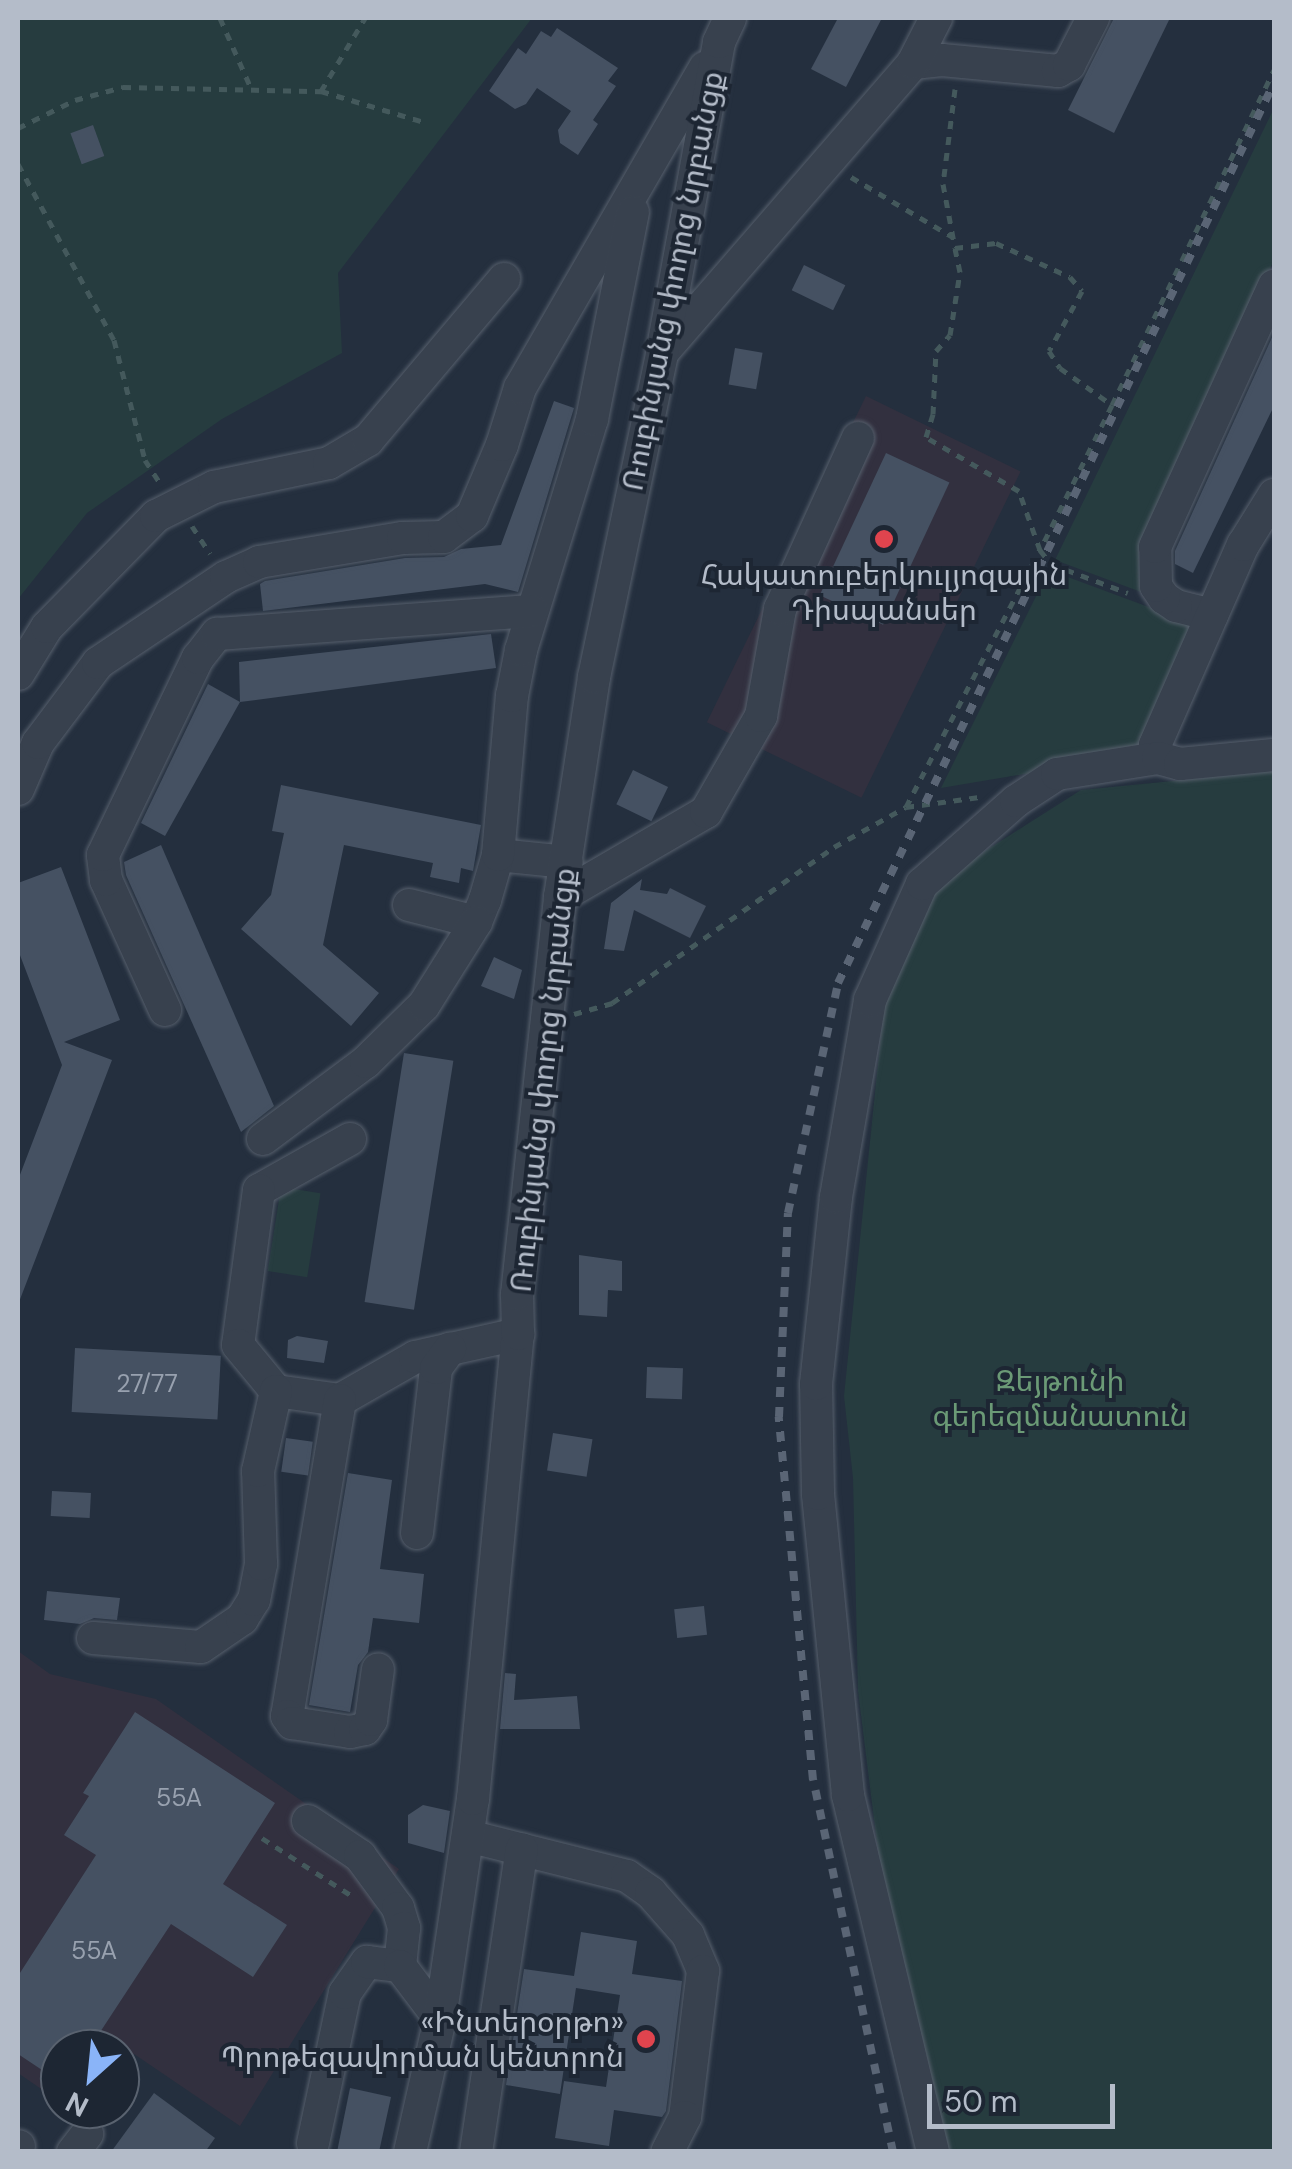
<!DOCTYPE html>
<meta charset="utf-8">
<style>
body{margin:0}
#map{position:relative;width:1292px;height:2169px;overflow:hidden;background:#242f3e;font-family:"DM Sans","Noto Sans Armenian",sans-serif}
div>[style]{position:absolute}
[style*='--x']{left:calc(var(--x)*1px);top:calc(var(--y)*1px);width:calc(var(--w)*1px);rotate:calc(var(--a)*1deg)}
.medical>*{inset:0;background:#32303f;transform-origin:0 0}
.green>*{inset:0;background:#263c3f;transform-origin:0 0}
.building>*{inset:0;background:#455162;transform-origin:0 0}
.path>*{height:5px;margin-top:-2.5px;transform-origin:0;background:repeating-linear-gradient(90deg,#44595c 0 8px,transparent 0 16px)}
.roads{filter:drop-shadow(0 0 2px #565f6c) drop-shadow(0 0 2px #565f6c)}
.minor>*{height:32px;margin:-16px;padding:0 16px;transform-origin:16px;border-radius:16px;background:#38414e}
.rail>*{height:8px;margin-top:-4px;transform-origin:0;background:repeating-linear-gradient(90deg,#5a6575 0 10px,transparent 0 20px)}
.dots>*{width:28px;height:28px;translate:-50% -50%;box-sizing:border-box;border:5px solid #1d2633;border-radius:50%}
span{translate:-50% -50%;white-space:nowrap;text-align:center;line-height:1.15;-webkit-text-stroke:8px #1d2633;paint-order:stroke}
.number-label{font-size:25px;color:#98a1af}
.number-label span{-webkit-text-stroke-width:0}
.street-label{font-size:30px;color:#b4bcc9}
.poi-label{font-size:30px;color:#b4bcc9}
.right{translate:-100% -50%;text-align:right}
.park-label{font-size:30px;color:#6b9a76}
.frame{position:absolute;inset:0;border:20px solid #b4bcc9;pointer-events:none}
.north{position:absolute;left:40px;top:2029px;width:100px;height:100px;box-sizing:border-box;background:#1d2633;border:2px solid #59626f;border-radius:50%;rotate:207deg;font-size:28px;font-weight:700;line-height:40px;text-align:center;color:#b4bcc9}
.north::after{content:'';display:block;margin:auto;width:35px;height:45px;background:#8ab4f8;clip-path:polygon(50% 0,100% 100%,50% 72%,0 100%)}
.scale{position:absolute;left:927px;top:2084px;width:188px;height:45px;box-sizing:border-box;border:5px solid #b4bcc9;border-top:0;padding-left:12px;font-size:30px;line-height:35px;white-space:nowrap;color:#b4bcc9;-webkit-text-stroke:8px #1d2633;paint-order:stroke}
</style>
<div id="map">
<div class="medical">
<i style="left:866px;top:396px;width:172px;height:363px;rotate:26deg"></i>
<i style="clip-path:polygon(18px 1651px,50px 1674px,156px 1699px,399px 1869px,240px 2126px,134px 2054px,120px 2070px,120px 2049px,60px 2049px,60px 2102px,18px 2073px)"></i>
</div>
<div class="green">
<i style="clip-path:polygon(18px 18px,532px 18px,338px 273px,342px 353px,222px 419px,87px 513px,18px 599px)"></i>
<i style="clip-path:polygon(1274px 108px,1274px 260px,1139px 544px,1141px 592px,1055px 560px)"></i>
<i style="clip-path:polygon(1049px 570px,1197px 625px,1144px 754px,941px 788px)"></i>
<i style="clip-path:polygon(1274px 771px,1274px 2151px,948px 2151px,881px 1875px,858px 1691px,853px 1478px,844px 1396px,885px 995px,933px 884px,1081px 790px)"></i>
<i style="left:281px;top:1187px;width:40px;height:85px;rotate:9deg"></i>
</div>
<div class="building">
<i style="clip-path:polygon(838px 18px,882px 18px,846px 87px,811px 69px)"></i>
<i style="clip-path:polygon(1114px 18px,1170px 18px,1114px 133px,1068px 110px)"></i>
<i style="clip-path:polygon(557px 28px,618px 68px,608px 81px,616px 86px,593px 120px,598px 124px,578px 155px,560px 143px,558px 130px,571px 111px,537px 88px,526px 104px,515px 109px,489px 91px,518px 48px,526px 54px,541px 31px,551px 37px)"></i>
<i style="left:93px;top:125px;width:33px;height:24px;rotate:70deg"></i>
<i style="left:804px;top:265px;width:46px;height:28px;rotate:26deg"></i>
<i style="clip-path:polygon(1274px 333px,1274px 406px,1193px 573px,1175px 564px,1175px 551px)"></i>
<i style="left:735px;top:348px;width:28px;height:37px;rotate:10deg"></i>
<i style="clip-path:polygon(554px 401px,574px 408px,518px 592px,485px 584px,263px 611px,260px 584px,265px 581px,405px 558px,444px 557px,461px 549px,501px 545px)"></i>
<i style="left:886px;top:453px;width:70px;height:157px;rotate:25deg"></i>
<i style="clip-path:polygon(491px 634px,496px 668px,240px 702px,239px 662px)"></i>
<i style="clip-path:polygon(208px 684px,240px 702px,165px 836px,141px 823px)"></i>
<i style="left:633px;top:770px;width:39px;height:38px;rotate:26deg"></i>
<i style="clip-path:polygon(281px 785px,481px 825px,473px 871px,461px 868px,459px 883px,430px 877px,433px 863px,344px 845px,323px 945px,379px 993px,351px 1026px,241px 929px,271px 895px,284px 833px,272px 831px)"></i>
<i style="clip-path:polygon(161px 845px,274px 1106px,241px 1132px,126px 875px,124px 862px)"></i>
<i style="clip-path:polygon(61px 867px,120px 1020px,64px 1042px,112px 1060px,19px 1302px,18px 1180px,62px 1065px,18px 950px,18px 883px)"></i>
<i style="clip-path:polygon(642px 879px,640px 890px,667px 894px,670px 888px,706px 906px,690px 938px,634px 910px,624px 951px,604px 949px,611px 903px)"></i>
<i style="clip-path:polygon(494px 957px,522px 970px,514px 999px,481px 986px)"></i>
<i style="left:404px;top:1053px;width:50px;height:252px;rotate:9deg"></i>
<i style="clip-path:polygon(579px 1255px,622px 1261px,622px 1291px,608px 1290px,607px 1317px,579px 1315px)"></i>
<i style="clip-path:polygon(297px 1336px,328px 1341px,324px 1363px,287px 1358px,288px 1340px)"></i>
<i style="left:75px;top:1348px;width:146px;height:64px;rotate:3deg"></i>
<i style="left:647px;top:1367px;width:36px;height:31px;rotate:2deg"></i>
<i style="left:553px;top:1433px;width:40px;height:38px;rotate:9deg"></i>
<i style="left:286px;top:1438px;width:27px;height:34px;rotate:8deg"></i>
<i style="clip-path:polygon(348px 1473px,392px 1480px,380px 1569px,424px 1574px,419px 1623px,373px 1618px,368px 1652px,358px 1665px,350px 1712px,309px 1705px)"></i>
<i style="left:52px;top:1491px;width:39px;height:25px;rotate:3deg"></i>
<i style="clip-path:polygon(47px 1591px,120px 1598px,117px 1620px,94px 1618px,80px 1624px,44px 1620px)"></i>
<i style="left:704px;top:1606px;width:29px;height:30px;rotate:84deg"></i>
<i style="clip-path:polygon(505px 1673px,516px 1674px,514px 1700px,577px 1696px,580px 1729px,500px 1729px)"></i>
<i style="clip-path:polygon(135px 1712px,275px 1803px,223px 1884px,287px 1925px,253px 1977px,171px 1924px,89px 2049px,60px 2049px,60px 2082px,18px 2054px,18px 1976px,96px 1855px,64px 1835px,89px 1796px,83px 1793px)"></i>
<i style="clip-path:polygon(423px 1805px,450px 1811px,444px 1853px,408px 1843px,408px 1815px)"></i>
<i style="clip-path:polygon(581px 1932px,637px 1941px,632px 1974px,682px 1981px,666px 2111px,662px 2117px,614px 2110px,609px 2146px,555px 2138px,564px 2081px,606px 2087px,620px 1995px,576px 1988px,560px 2094px,506px 2085px,524px 1969px,574px 1976px)"></i>
<i style="clip-path:polygon(350px 2088px,391px 2097px,379px 2152px,337px 2152px)"></i>
<i style="clip-path:polygon(154px 2093px,215px 2138px,205px 2152px,111px 2152px)"></i>
</div>
<div class="path">
<i style="--x:220;--y:18;--w:77;--a:66.1"></i>
<i style="--x:955;--y:89;--w:96;--a:97.2"></i>
<i style="--x:943;--y:184;--w:65;--a:79.4"></i>
<i style="--x:955;--y:248;--w:41;--a:-7"></i>
<i style="--x:996;--y:243;--w:81;--a:24.7"></i>
<i style="--x:1070;--y:277;--w:18;--a:49"></i>
<i style="--x:1082;--y:291;--w:68;--a:118.8"></i>
<i style="--x:1049;--y:351;--w:20;--a:57"></i>
<i style="--x:1060;--y:368;--w:64;--a:35.4"></i>
<i style="--x:1112;--y:405;--w:372;--a:-64.2"></i>
<i style="--x:321;--y:91;--w:85;--a:-58.9"></i>
<i style="--x:18;--y:128;--w:64;--a:-26.2"></i>
<i style="--x:75;--y:100;--w:50;--a:-15.2"></i>
<i style="--x:123;--y:87;--w:198;--a:1.2"></i>
<i style="--x:321;--y:91;--w:108;--a:16.8"></i>
<i style="--x:18;--y:164;--w:200;--a:61.4"></i>
<i style="--x:114;--y:340;--w:124;--a:75.5"></i>
<i style="--x:145;--y:460;--w:30;--a:57"></i>
<i style="--x:851;--y:177;--w:118;--a:30.5"></i>
<i style="--x:1112;--y:405;--w:162;--a:116.4"></i>
<i style="--x:1040;--y:550;--w:18;--a:52"></i>
<i style="--x:1051;--y:564;--w:82;--a:20.6"></i>
<i style="--x:192;--y:526;--w:33;--a:57"></i>
<i style="--x:906;--y:807;--w:74;--a:-7.8"></i>
<i style="--x:574;--y:1014;--w:40;--a:-16"></i>
<i style="--x:612;--y:1003;--w:271;--a:-35.1"></i>
<i style="--x:834;--y:847;--w:82;--a:-29.1"></i>
<i style="--x:906;--y:807;--w:290;--a:-62.5"></i>
<i style="--x:1040;--y:550;--w:63;--a:-109.6"></i>
<i style="--x:1019;--y:491;--w:108;--a:-149.9"></i>
<i style="--x:926;--y:437;--w:24;--a:-73"></i>
<i style="--x:933;--y:414;--w:63;--a:-87.3"></i>
<i style="--x:936;--y:351;--w:21;--a:-49"></i>
<i style="--x:950;--y:335;--w:64;--a:-81"></i>
<i style="--x:960;--y:272;--w:25;--a:-102"></i>
<i style="--x:262;--y:1838;--w:107;--a:32.8"></i>
</div>
<div class="roads">
<div class="minor">
<i style="--x:913;--y:63;--w:29;--a:-6"></i>
<i style="--x:942;--y:60;--w:117;--a:5.4"></i>
<i style="--x:1058;--y:71;--w:13;--a:-29"></i>
<i style="--x:1069;--y:65;--w:53;--a:-62.9"></i>
<i style="--x:662;--y:353;--w:384;--a:-49.1"></i>
<i style="--x:913;--y:63;--w:51;--a:-62.9"></i>
<i style="--x:1212;--y:615;--w:37;--a:-166"></i>
<i style="--x:1176;--y:606;--w:14;--a:-146"></i>
<i style="--x:1164;--y:598;--w:14;--a:-124"></i>
<i style="--x:1156;--y:586;--w:39;--a:-91"></i>
<i style="--x:1155;--y:547;--w:287;--a:-65.5"></i>
<i style="--x:18;--y:674;--w:55;--a:-58.3"></i>
<i style="--x:47;--y:627;--w:156;--a:-45.5"></i>
<i style="--x:156;--y:516;--w:65;--a:-26.6"></i>
<i style="--x:214;--y:487;--w:117;--a:-11.8"></i>
<i style="--x:329;--y:463;--w:45;--a:-30.5"></i>
<i style="--x:368;--y:440;--w:211;--a:-49.8"></i>
<i style="--x:1158;--y:758;--w:13;--a:-103"></i>
<i style="--x:1155;--y:745;--w:219;--a:-66.3"></i>
<i style="--x:1243;--y:545;--w:59;--a:-58.2"></i>
<i style="--x:18;--y:789;--w:50;--a:-66.5"></i>
<i style="--x:38;--y:743;--w:100;--a:-53.1"></i>
<i style="--x:98;--y:663;--w:154;--a:-33.9"></i>
<i style="--x:226;--y:577;--w:36;--a:-24"></i>
<i style="--x:259;--y:562;--w:146;--a:-9.5"></i>
<i style="--x:403;--y:538;--w:41;--a:-1.4"></i>
<i style="--x:444;--y:537;--w:35;--a:-37"></i>
<i style="--x:472;--y:516;--w:77;--a:-67.1"></i>
<i style="--x:502;--y:445;--w:60;--a:-72.5"></i>
<i style="--x:520;--y:388;--w:370;--a:-60"></i>
<i style="--x:498;--y:855;--w:69;--a:5.8"></i>
<i style="--x:560;--y:897;--w:169;--a:-30.2"></i>
<i style="--x:706;--y:812;--w:111;--a:-60.2"></i>
<i style="--x:761;--y:716;--w:109;--a:-79.9"></i>
<i style="--x:780;--y:609;--w:188;--a:-65.5"></i>
<i style="--x:409;--y:905;--w:69;--a:14.2"></i>
<i style="--x:476;--y:922;--w:24;--a:-68"></i>
<i style="--x:485;--y:900;--w:47;--a:-73.9"></i>
<i style="--x:498;--y:855;--w:160;--a:-85"></i>
<i style="--x:512;--y:696;--w:47;--a:-78.9"></i>
<i style="--x:521;--y:650;--w:242;--a:-72.9"></i>
<i style="--x:592;--y:419;--w:211;--a:-78.8"></i>
<i style="--x:165;--y:1010;--w:143;--a:-114.4"></i>
<i style="--x:106;--y:880;--w:25;--a:-97"></i>
<i style="--x:103;--y:855;--w:219;--a:-64.3"></i>
<i style="--x:198;--y:658;--w:31;--a:-52"></i>
<i style="--x:217;--y:634;--w:315;--a:-4.2"></i>
<i style="--x:263;--y:1139;--w:129;--a:-36.8"></i>
<i style="--x:366;--y:1062;--w:81;--a:-44.5"></i>
<i style="--x:424;--y:1005;--w:98;--a:-57.9"></i>
<i style="--x:350;--y:1139;--w:104;--a:150.7"></i>
<i style="--x:259;--y:1190;--w:156;--a:97.7"></i>
<i style="--x:238;--y:1345;--w:60;--a:50.4"></i>
<i style="--x:276;--y:1391;--w:65;--a:8"></i>
<i style="--x:340;--y:1400;--w:86;--a:-29.8"></i>
<i style="--x:415;--y:1357;--w:106;--a:-12.6"></i>
<i style="--x:340;--y:1400;--w:320;--a:99.5"></i>
<i style="--x:287;--y:1716;--w:9;--a:54"></i>
<i style="--x:292;--y:1723;--w:59;--a:8.8"></i>
<i style="--x:350;--y:1732;--w:15;--a:-11"></i>
<i style="--x:365;--y:1729;--w:11;--a:-56"></i>
<i style="--x:371;--y:1720;--w:51;--a:-82.2"></i>
<i style="--x:417;--y:1533;--w:166;--a:-83.4"></i>
<i style="--x:436;--y:1368;--w:24;--a:-54"></i>
<i style="--x:93;--y:1638;--w:108;--a:4.8"></i>
<i style="--x:201;--y:1647;--w:50;--a:-34.3"></i>
<i style="--x:242;--y:1619;--w:22;--a:-58"></i>
<i style="--x:254;--y:1600;--w:37;--a:-79"></i>
<i style="--x:261;--y:1564;--w:93;--a:-91.8"></i>
<i style="--x:258;--y:1471;--w:82;--a:-77.3"></i>
<i style="--x:308;--y:1821;--w:63;--a:33.9"></i>
<i style="--x:360;--y:1856;--w:64;--a:53.8"></i>
<i style="--x:398;--y:1908;--w:21;--a:73"></i>
<i style="--x:404;--y:1928;--w:38;--a:96"></i>
<i style="--x:468;--y:1836;--w:164;--a:14.1"></i>
<i style="--x:627;--y:1876;--w:29;--a:35"></i>
<i style="--x:651;--y:1893;--w:56;--a:48.6"></i>
<i style="--x:688;--y:1935;--w:39;--a:67"></i>
<i style="--x:703;--y:1971;--w:147;--a:97"></i>
<i style="--x:685;--y:2117;--w:39;--a:117"></i>
<i style="--x:313;--y:2143;--w:153;--a:-78"></i>
<i style="--x:345;--y:1993;--w:38;--a:-55"></i>
<i style="--x:367;--y:1962;--w:33;--a:7"></i>
<i style="--x:400;--y:1966;--w:66;--a:53"></i>
<i style="--x:18;--y:2148;--w:2;--a:-63"></i>
<i style="--x:73;--y:2152;--w:23;--a:-52"></i>
<i style="--x:410;--y:2152;--w:136;--a:-77.3"></i>
<i style="--x:440;--y:2019;--w:222;--a:-81.5"></i>
<i style="--x:473;--y:1799;--w:467;--a:-84.5"></i>
<i style="--x:518;--y:1334;--w:40;--a:-91.4"></i>
<i style="--x:517;--y:1294;--w:399;--a:-83.8"></i>
<i style="--x:560;--y:897;--w:223;--a:-81.2"></i>
<i style="--x:594;--y:677;--w:331;--a:-78.1"></i>
<i style="--x:662;--y:353;--w:316;--a:-79.6"></i>
<i style="--x:719;--y:42;--w:26;--a:-65"></i>
<i style="--x:476;--y:2152;--w:306;--a:-81.4"></i>
<i style="--x:933;--y:2152;--w:367;--a:-103.4"></i>
<i style="--x:848;--y:1795;--w:302;--a:-95.7"></i>
<i style="--x:818;--y:1494;--w:110;--a:-91"></i>
<i style="--x:816;--y:1384;--w:188;--a:-83.9"></i>
<i style="--x:836;--y:1197;--w:200;--a:-80.2"></i>
<i style="--x:870;--y:1000;--w:127;--a:-65.9"></i>
<i style="--x:922;--y:884;--w:125;--a:-41.4"></i>
<i style="--x:1016;--y:801;--w:49;--a:-33.4"></i>
<i style="--x:1057;--y:774;--w:102;--a:-9"></i>
<i style="--x:1158;--y:758;--w:23;--a:15"></i>
<i style="--x:1180;--y:764;--w:94;--a:-5.5"></i>
</div>
</div>
<div class="rail">
<i style="--x:893;--y:2152;--w:381;--a:-102.1"></i>
<i style="--x:813;--y:1780;--w:365;--a:-95.4"></i>
<i style="--x:779;--y:1417;--w:204;--a:-87.5"></i>
<i style="--x:788;--y:1213;--w:235;--a:-77.7"></i>
<i style="--x:838;--y:983;--w:1000;--a:-64.15"></i>
</div>
<div class="dots">
<i style="left:884px;top:539px;background:#e0444e"></i>
<i style="left:646px;top:2039px;background:#e0444e"></i>
</div>
<div class="number-label">
<span style="left:147px;top:1384px">27/77</span>
<span style="left:179px;top:1798px">55A</span>
<span style="left:94px;top:1951px">55A</span>
</div>
<div class="street-label">
<span style="left:673px;top:281px;rotate:-79deg">Ռուբինյանց փողոց նրբանցք</span>
<span style="left:543px;top:1080px;rotate:-84deg">Ռուբինյանց փողոց նրբանցք</span>
</div>
<div class="poi-label">
<span style="left:884px;top:592px">Հակատուբերկուլյոզային<br>Դիսպանսեր</span>
<span class="right" style="left:624px;top:2039px">«Ինտերօրթո»<br>Պրոթեզավորման կենտրոն</span>
</div>
<div class="park-label">
<span style="left:1060px;top:1398px">Զեյթունի<br>գերեզմանատուն</span>
</div>
<div class="frame"></div>
<div class="north">N</div>
<div class="scale">50 m</div>
</div>
